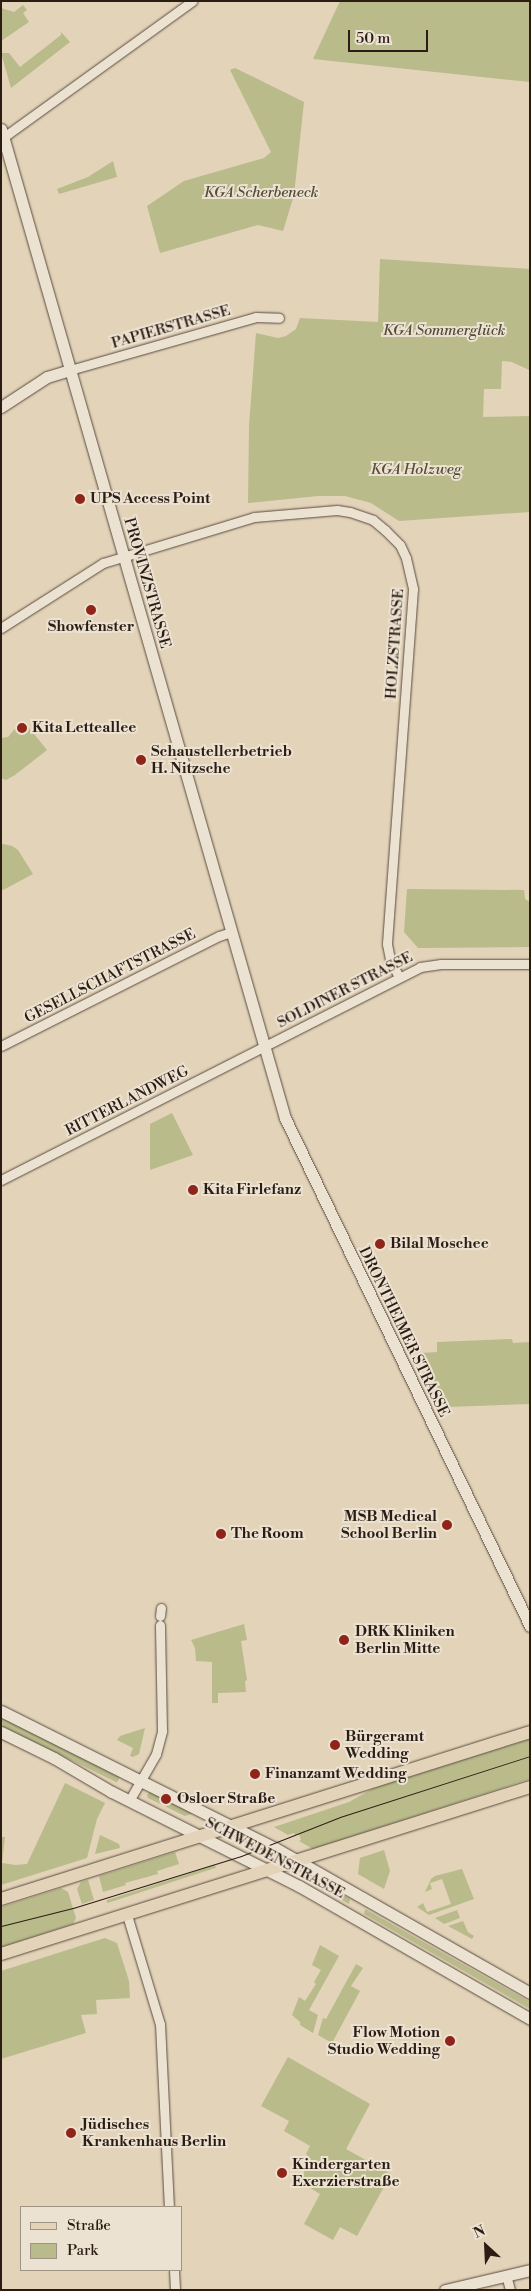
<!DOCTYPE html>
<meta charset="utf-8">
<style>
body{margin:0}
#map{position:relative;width:531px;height:2291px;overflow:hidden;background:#e2d3b9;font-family:"Libre Bodoni",serif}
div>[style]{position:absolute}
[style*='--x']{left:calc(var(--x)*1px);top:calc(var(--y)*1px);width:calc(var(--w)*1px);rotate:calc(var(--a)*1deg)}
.green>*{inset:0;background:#b9bb8b;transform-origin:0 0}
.roads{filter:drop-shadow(0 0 1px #5a4a3d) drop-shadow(0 0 1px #5a4a3d)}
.street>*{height:9px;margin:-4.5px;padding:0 4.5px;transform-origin:4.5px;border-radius:4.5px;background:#ece2d2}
.secondary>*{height:11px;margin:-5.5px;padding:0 5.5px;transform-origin:5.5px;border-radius:5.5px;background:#ece2d2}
.primary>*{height:12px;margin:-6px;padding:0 6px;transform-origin:6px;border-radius:6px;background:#e2d3b9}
.tram>*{height:1px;margin:-0.5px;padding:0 0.5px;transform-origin:0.5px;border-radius:0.5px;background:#2c1d14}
.dots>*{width:14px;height:14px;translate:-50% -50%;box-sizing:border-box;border:2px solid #ece2d2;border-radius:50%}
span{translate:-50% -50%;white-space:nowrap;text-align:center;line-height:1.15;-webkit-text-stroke:4px #ece2d2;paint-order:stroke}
.park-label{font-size:15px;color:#564c38;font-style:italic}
.street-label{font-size:15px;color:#2c1d14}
.poi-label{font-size:15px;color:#2c1d14;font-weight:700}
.left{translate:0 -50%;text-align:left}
.right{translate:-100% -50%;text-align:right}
.frame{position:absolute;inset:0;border:2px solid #2c1d14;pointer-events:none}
.legend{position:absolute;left:20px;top:2206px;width:162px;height:65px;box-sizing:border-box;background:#ece2d2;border:1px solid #9f9386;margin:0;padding:6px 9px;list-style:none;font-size:15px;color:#2c1d14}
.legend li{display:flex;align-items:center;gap:10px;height:25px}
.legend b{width:25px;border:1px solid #9f9386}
.north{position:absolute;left:461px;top:2221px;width:50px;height:50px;-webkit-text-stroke:4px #ece2d2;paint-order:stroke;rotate:335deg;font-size:14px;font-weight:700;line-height:20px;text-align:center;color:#2c1d14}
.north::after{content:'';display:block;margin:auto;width:18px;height:22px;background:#2c1d14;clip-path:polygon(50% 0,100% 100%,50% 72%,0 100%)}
.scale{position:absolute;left:348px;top:30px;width:80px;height:22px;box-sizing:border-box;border:2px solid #2c1d14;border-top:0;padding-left:6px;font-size:15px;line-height:18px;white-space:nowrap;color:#2c1d14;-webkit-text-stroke:4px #ece2d2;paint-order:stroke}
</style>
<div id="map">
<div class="green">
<i style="clip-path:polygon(340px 1px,530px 1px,530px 82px,313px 59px)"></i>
<i style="clip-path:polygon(23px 5px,27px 10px,23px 13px,29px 22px,1px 41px,1px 8px,14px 12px)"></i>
<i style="clip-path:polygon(61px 32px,70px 42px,11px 88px,1px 53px,9px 53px,20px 67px,61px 35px)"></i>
<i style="clip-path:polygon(235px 68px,304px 102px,294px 195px,283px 231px,258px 225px,160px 253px,147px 206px,184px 181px,264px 158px,271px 152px,230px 70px)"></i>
<i style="clip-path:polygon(113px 161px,117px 177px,59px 194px,57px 189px,88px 177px)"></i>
<i style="clip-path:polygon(380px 259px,530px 269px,529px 370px,512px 362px,502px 361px,501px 389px,484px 389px,483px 417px,530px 416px,530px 512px,399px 521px,371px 503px,345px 496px,318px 496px,248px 503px,249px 426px,256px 333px,278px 338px,286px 336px,296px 329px,300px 318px,378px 322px)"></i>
<i style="clip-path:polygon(25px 723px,47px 750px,15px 775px,6px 780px,1px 778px,1px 738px,8px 737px,19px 724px)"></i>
<i style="clip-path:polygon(3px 844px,12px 846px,18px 850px,33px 874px,3px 890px,1px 888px,1px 845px)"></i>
<i style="clip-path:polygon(407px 889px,524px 890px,525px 899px,530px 902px,530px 947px,418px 948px,404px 932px)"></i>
<i style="clip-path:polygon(172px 1113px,193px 1155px,150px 1170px,150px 1124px)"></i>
<i style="clip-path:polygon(512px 1339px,513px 1343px,530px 1342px,530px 1404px,447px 1407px,421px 1353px,437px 1352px,437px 1342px)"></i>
<i style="clip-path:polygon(244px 1624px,247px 1640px,241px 1641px,247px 1680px,245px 1681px,246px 1692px,218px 1693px,218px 1703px,212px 1703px,212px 1662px,196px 1661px,195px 1648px,191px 1640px)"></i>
<i style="left:1px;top:1717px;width:133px;height:8px;rotate:26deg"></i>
<i style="clip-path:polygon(145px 1728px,139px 1754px,133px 1757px,130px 1756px,133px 1748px,117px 1740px,120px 1736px)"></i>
<i style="clip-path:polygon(530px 1739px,530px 1779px,313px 1849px,299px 1841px,301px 1840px,299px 1834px,295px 1835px,294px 1833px,288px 1835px,274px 1827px,349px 1802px,374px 1788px)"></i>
<i style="clip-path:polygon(65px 1783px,105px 1803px,97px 1819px,87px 1858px,1px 1885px,1px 1837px,5px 1837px,2px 1863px,16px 1865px,27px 1864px)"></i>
<i style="clip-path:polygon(150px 1791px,194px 1813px,185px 1816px,148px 1798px,147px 1795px)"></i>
<i style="clip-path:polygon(100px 1835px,119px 1844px,120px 1848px,95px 1854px)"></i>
<i style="clip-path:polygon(384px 1850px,390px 1871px,384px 1889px,358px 1874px,360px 1858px)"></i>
<i style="clip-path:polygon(175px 1852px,179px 1864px,157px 1871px,158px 1874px,125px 1883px,126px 1885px,103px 1892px,99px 1876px)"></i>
<i style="left:215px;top:1865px;width:3px;height:114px;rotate:72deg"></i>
<i style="clip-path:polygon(462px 1869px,474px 1899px,429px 1915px,417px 1907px,423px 1903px,427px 1912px,451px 1904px,442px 1879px,430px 1883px,432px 1889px,425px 1892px,431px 1879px,435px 1876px)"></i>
<i style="clip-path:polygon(88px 1880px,94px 1900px,82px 1904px,77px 1889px,81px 1882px)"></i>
<i style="clip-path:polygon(317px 1880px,350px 1899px,349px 1904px,309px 1883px)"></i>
<i style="clip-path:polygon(61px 1888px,68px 1892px,76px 1918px,73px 1924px,1px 1947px,1px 1907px)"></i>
<i style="clip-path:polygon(365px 1909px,530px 2002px,530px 2009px,364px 1914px)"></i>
<i style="clip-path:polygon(457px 1910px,460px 1918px,444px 1924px,435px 1918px)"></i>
<i style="clip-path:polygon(463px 1921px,468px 1932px,474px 1936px,472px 1939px,448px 1926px)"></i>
<i style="clip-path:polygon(105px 1938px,117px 1943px,129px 1981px,130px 1998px,96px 2000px,97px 2014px,81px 2015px,86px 2033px,1px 2059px,1px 1971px)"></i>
<i style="clip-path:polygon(320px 1945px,339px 1956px,309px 2010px,318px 2015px,313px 2033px,300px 2025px,300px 2022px,292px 2015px,299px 1997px,305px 2001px,316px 1984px,314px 1982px,321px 1970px,312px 1965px)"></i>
<i style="clip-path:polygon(356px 1964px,363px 1968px,351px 1986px,360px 1991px,332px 2043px,318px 2035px,323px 2018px,326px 2019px)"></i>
<i style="clip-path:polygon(288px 2057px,370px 2104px,346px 2149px,391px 2174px,357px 2236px,340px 2227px,333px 2240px,304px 2224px,320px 2194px,299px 2181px,311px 2159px,306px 2154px,310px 2146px,284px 2131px,289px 2121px,261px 2106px)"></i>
</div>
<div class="roads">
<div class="street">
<i style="--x:1;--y:139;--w:236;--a:-35.8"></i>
<i style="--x:70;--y:370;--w:193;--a:-15.9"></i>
<i style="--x:256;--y:317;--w:23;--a:2"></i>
<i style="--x:1;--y:628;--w:121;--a:-32.5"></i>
<i style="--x:103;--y:563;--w:158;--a:-16.9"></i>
<i style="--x:254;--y:517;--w:83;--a:-4.8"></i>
<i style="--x:337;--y:510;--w:13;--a:9"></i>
<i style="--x:350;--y:512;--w:24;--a:19"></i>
<i style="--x:373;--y:520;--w:16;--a:40"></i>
<i style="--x:385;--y:530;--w:21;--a:45"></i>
<i style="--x:400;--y:545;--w:14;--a:65"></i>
<i style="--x:406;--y:558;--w:32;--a:77"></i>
<i style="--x:413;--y:589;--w:356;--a:94.2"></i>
<i style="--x:387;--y:944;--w:16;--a:79"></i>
<i style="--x:390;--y:960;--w:19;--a:62"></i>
<i style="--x:1;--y:1046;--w:244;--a:-26.8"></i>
<i style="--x:219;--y:936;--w:13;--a:-18"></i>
<i style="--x:1;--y:1180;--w:470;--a:-26.9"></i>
<i style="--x:420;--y:967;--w:21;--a:-8"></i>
<i style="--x:441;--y:964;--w:89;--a:0"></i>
<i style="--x:160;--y:1616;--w:8;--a:-83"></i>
<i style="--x:129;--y:1801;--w:54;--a:-60.1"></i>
<i style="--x:156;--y:1754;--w:24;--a:-75"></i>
<i style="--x:162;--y:1731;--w:106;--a:-91.1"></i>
<i style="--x:127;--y:1915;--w:114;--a:73.2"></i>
<i style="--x:160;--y:2024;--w:183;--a:87.2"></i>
<i style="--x:174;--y:2270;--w:20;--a:87"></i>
<i style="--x:506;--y:2275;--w:16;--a:75"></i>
</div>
<div class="secondary">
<i style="--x:1;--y:129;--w:1029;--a:73.98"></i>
<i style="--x:285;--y:1118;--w:564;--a:64.25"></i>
<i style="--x:1;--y:407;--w:55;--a:-33.1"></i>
<i style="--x:47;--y:377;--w:24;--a:-17"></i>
<i style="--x:1;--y:1711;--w:306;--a:26.6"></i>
<i style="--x:275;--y:1848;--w:293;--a:29.6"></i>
<i style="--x:1;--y:1732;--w:59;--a:26.1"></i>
<i style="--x:54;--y:1758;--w:67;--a:30.4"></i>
<i style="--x:112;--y:1792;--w:209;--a:26.7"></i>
<i style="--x:299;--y:1886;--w:267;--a:29.9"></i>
<i style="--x:445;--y:2290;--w:87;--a:-13.2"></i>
</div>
<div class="primary">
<i style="--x:1;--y:1899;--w:555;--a:-17.52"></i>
<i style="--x:1;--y:1954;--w:555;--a:-17.52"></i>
</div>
</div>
<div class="tram">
<i style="--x:1;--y:1926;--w:74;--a:-14"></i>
<i style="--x:73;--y:1908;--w:176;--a:-17.2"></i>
<i style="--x:241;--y:1856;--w:106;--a:-21.5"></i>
<i style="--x:340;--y:1817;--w:200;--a:-17.8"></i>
</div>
<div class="dots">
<i style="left:80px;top:499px;background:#8f2418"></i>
<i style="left:91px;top:610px;background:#8f2418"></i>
<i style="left:22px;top:728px;background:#8f2418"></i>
<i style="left:141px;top:760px;background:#8f2418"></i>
<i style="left:193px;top:1190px;background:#8f2418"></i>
<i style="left:380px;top:1244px;background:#8f2418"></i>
<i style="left:447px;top:1525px;background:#8f2418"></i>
<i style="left:221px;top:1534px;background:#8f2418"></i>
<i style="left:344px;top:1640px;background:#8f2418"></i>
<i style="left:335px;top:1745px;background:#8f2418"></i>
<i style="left:255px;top:1774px;background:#8f2418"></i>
<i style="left:166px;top:1799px;background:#8f2418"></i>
<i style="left:450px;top:2041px;background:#8f2418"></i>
<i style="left:71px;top:2133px;background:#8f2418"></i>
<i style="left:282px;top:2173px;background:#8f2418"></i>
</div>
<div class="park-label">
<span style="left:261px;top:193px">KGA Scherbeneck</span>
<span style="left:444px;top:331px">KGA Sommerglück</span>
<span style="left:416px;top:470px">KGA Holzweg</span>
</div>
<div class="street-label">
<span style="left:171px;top:327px;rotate:-16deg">PAPIERSTRASSE</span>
<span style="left:147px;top:583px;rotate:74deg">PROVINZSTRASSE</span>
<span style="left:395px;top:644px;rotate:-86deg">HOLZSTRASSE</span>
<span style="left:110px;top:976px;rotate:-27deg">GESELLSCHAFTSTRASSE</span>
<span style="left:345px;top:990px;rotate:-27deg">SOLDINER STRASSE</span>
<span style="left:127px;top:1101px;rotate:-27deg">RITTERLANDWEG</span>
<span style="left:404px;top:1332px;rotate:64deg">DRONTHEIMER STRASSE</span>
<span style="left:275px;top:1858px;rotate:28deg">SCHWEDENSTRASSE</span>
</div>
<div class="poi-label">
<span class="left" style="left:90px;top:499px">UPS Access Point</span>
<span style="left:91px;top:627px">Showfenster</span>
<span class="left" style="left:32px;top:728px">Kita Letteallee</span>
<span class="left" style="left:151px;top:760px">Schaustellerbetrieb<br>H. Nitzsche</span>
<span class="left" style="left:203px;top:1190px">Kita Firlefanz</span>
<span class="left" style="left:390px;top:1244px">Bilal Moschee</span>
<span class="right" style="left:437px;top:1525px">MSB Medical<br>School Berlin</span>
<span class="left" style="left:231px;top:1534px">The Room</span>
<span class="left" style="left:355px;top:1640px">DRK Kliniken<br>Berlin Mitte</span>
<span class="left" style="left:345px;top:1745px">Bürgeramt<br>Wedding</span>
<span class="left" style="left:265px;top:1774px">Finanzamt Wedding</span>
<span class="left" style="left:177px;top:1799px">Osloer Straße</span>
<span class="right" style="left:440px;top:2041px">Flow Motion<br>Studio Wedding</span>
<span class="left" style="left:82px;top:2133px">Jüdisches<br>Krankenhaus Berlin</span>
<span class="left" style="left:292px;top:2173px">Kindergarten<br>Exerzierstraße</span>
</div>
<div class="frame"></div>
<ul class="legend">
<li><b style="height:6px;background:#e2d3b9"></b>Straße</li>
<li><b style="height:14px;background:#b9bb8b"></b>Park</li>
</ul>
<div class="north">N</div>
<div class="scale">50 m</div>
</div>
